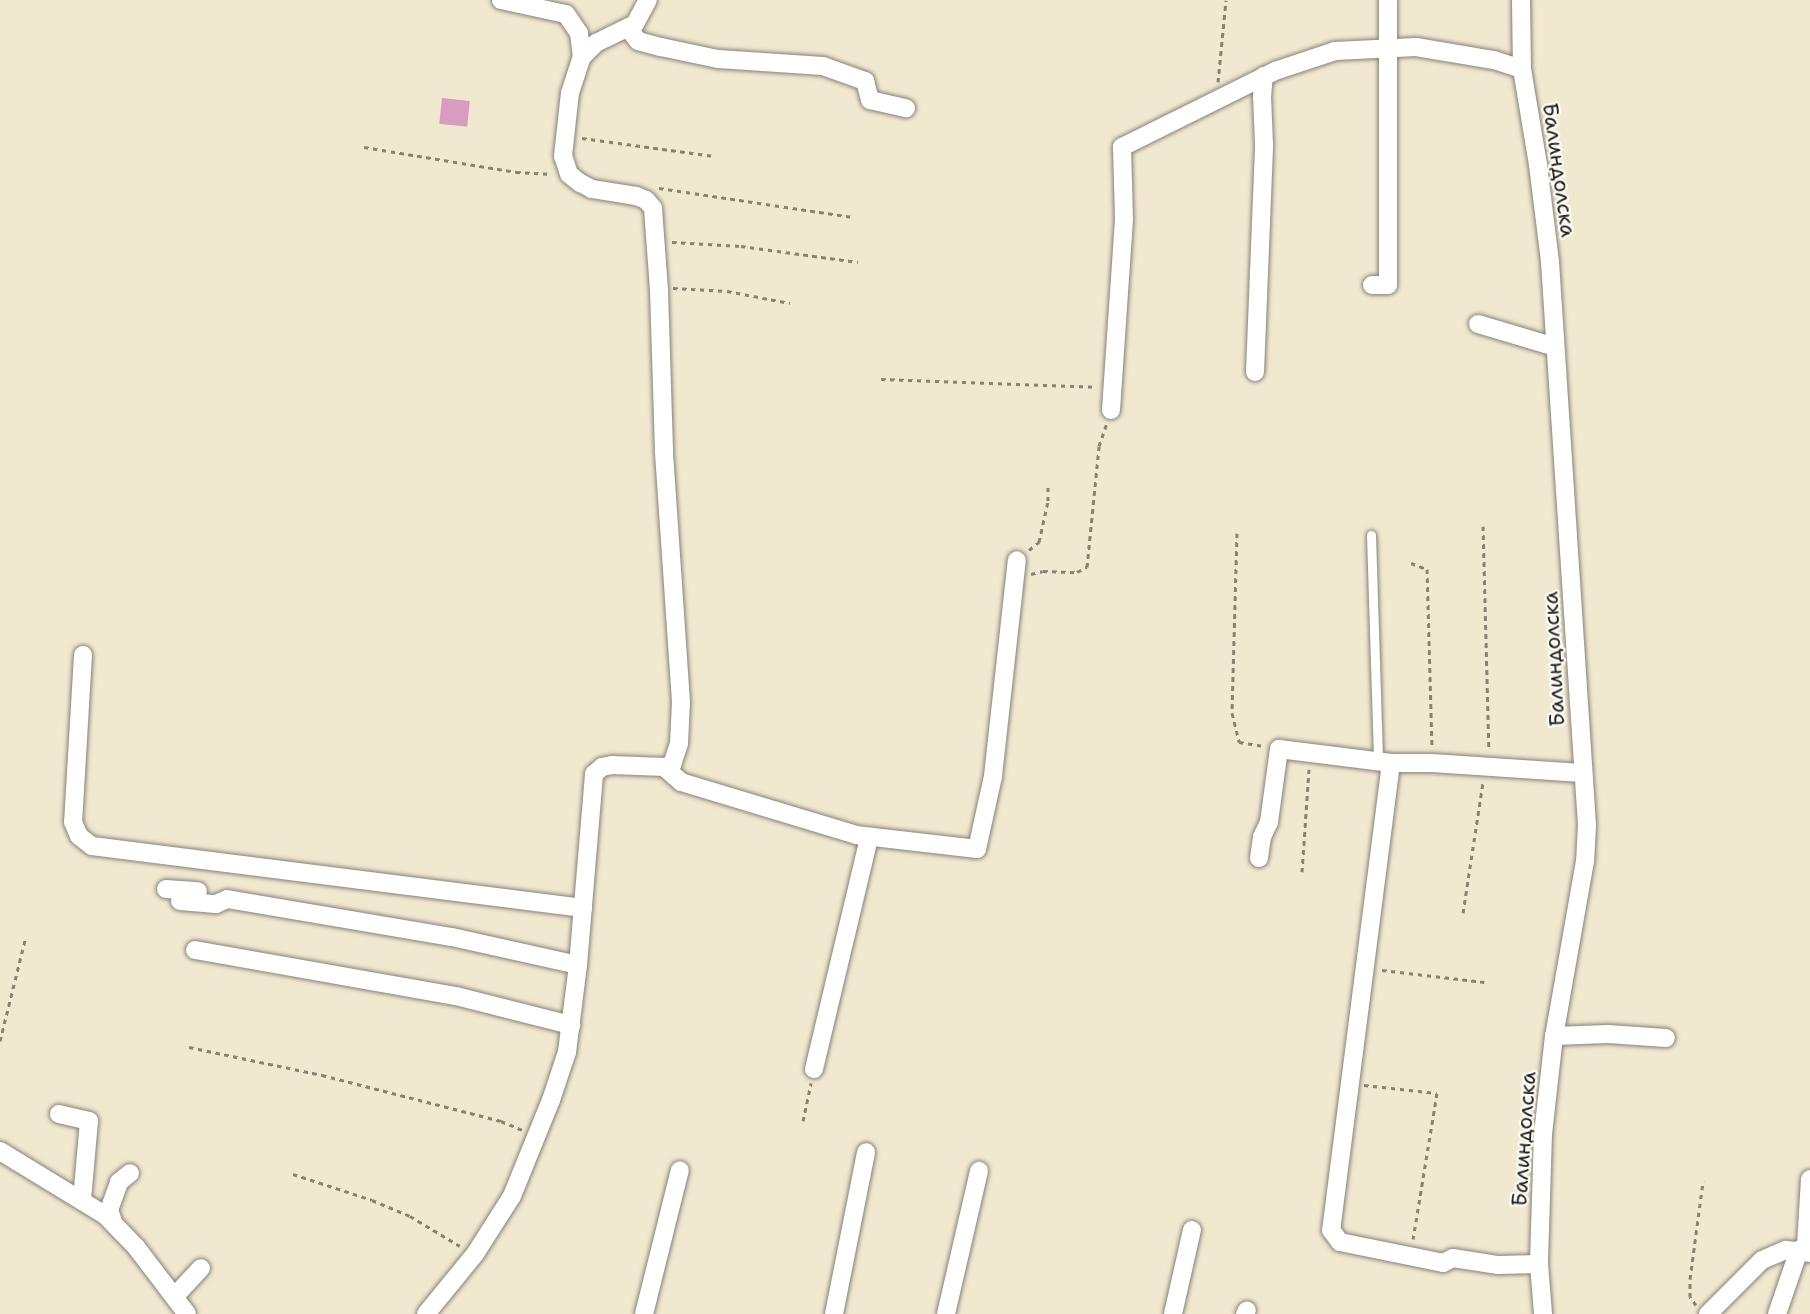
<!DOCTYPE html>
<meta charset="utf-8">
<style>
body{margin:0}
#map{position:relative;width:1810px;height:1314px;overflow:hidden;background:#f1e8d0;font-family:"Shantell Sans",sans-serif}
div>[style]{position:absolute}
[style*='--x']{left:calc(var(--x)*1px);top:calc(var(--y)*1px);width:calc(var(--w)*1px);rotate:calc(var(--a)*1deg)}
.building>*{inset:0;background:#da9bc1;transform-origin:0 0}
.path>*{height:3px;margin-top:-1.5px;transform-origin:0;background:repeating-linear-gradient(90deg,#868276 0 4.5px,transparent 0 9px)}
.roads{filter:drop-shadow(0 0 2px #868276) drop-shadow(0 0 2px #868276)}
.service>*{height:9px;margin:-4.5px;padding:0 4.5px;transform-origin:4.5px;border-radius:4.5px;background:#fff}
.minor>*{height:18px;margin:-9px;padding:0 9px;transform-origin:9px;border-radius:9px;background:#fff}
span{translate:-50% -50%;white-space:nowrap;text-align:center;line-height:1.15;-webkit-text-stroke:4.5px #fdfcf7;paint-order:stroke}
.street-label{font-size:21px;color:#1c1c1c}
</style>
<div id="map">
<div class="building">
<i style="left:442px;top:98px;width:28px;height:26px;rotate:6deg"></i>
</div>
<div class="path">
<i style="--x:1218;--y:82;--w:82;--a:-84.4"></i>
<i style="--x:582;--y:138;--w:133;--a:7.8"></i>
<i style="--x:364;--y:147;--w:154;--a:9.3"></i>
<i style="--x:516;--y:172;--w:36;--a:3"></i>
<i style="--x:659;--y:188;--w:196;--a:8.5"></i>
<i style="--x:672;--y:242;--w:69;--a:3.3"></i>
<i style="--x:741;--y:246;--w:118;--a:7.8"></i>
<i style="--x:673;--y:288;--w:54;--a:3.2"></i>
<i style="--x:727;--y:291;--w:64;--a:10.8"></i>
<i style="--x:881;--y:379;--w:214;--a:2.1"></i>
<i style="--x:1483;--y:526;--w:224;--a:88.5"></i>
<i style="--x:1237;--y:533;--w:180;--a:91.6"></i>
<i style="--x:1232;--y:713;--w:30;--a:76"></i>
<i style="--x:1239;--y:742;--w:25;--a:9"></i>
<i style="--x:1029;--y:550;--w:13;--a:-39"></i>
<i style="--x:1039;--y:542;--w:42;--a:-77.6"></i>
<i style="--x:1048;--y:501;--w:15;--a:-90"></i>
<i style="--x:1411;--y:563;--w:17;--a:21"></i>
<i style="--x:1427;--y:569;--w:177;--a:88.4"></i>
<i style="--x:1031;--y:574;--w:12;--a:-14"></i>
<i style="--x:1043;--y:571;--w:34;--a:2"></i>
<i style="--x:1077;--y:572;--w:11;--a:-27"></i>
<i style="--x:1087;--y:567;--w:122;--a:-84.3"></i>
<i style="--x:1099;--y:446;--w:24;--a:-71"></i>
<i style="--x:1302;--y:872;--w:103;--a:-86.1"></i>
<i style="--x:1463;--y:913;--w:133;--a:-81.3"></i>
<i style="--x:1382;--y:970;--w:103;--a:6.7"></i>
<i style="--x:0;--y:1041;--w:104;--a:-76.1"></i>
<i style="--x:189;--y:1047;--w:136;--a:11.9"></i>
<i style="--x:322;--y:1075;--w:185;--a:14.4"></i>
<i style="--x:501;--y:1121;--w:23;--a:23"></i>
<i style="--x:1364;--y:1085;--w:73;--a:6.3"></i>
<i style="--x:1437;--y:1093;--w:148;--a:99.3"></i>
<i style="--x:803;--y:1121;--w:39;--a:-78"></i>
<i style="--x:293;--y:1174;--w:83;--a:18.2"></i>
<i style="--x:372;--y:1200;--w:41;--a:22.8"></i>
<i style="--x:410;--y:1216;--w:58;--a:31"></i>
<i style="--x:1696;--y:1305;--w:10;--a:-127"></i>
<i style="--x:1690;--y:1297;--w:18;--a:-90"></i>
<i style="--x:1690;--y:1279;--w:99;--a:-82.4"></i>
</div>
<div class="roads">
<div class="service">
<i style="--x:1371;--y:535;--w:226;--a:88.2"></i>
</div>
<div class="minor">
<i style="--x:501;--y:0;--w:66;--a:12.2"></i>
<i style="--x:566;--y:14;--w:23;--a:56"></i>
<i style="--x:579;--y:33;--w:24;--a:83"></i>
<i style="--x:1521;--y:0;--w:69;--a:89.2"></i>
<i style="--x:1522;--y:69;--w:97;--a:80.5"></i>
<i style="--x:1538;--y:165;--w:98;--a:82.9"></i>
<i style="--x:1550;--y:262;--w:564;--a:86.24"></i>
<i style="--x:1587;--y:825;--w:36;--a:93"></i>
<i style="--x:1585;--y:861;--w:178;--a:100"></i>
<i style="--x:1554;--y:1036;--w:99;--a:96.4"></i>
<i style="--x:1543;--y:1134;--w:130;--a:91.8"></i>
<i style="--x:1539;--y:1264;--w:50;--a:85.4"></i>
<i style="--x:628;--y:28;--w:16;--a:52"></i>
<i style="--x:638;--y:41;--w:24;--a:15"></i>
<i style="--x:661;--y:47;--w:58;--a:11.9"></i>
<i style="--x:718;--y:59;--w:105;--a:3.8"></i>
<i style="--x:823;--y:66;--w:45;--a:19.7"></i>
<i style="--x:865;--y:81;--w:20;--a:75"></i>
<i style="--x:870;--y:100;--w:37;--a:13"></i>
<i style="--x:1372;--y:285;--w:16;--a:0"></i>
<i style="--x:1388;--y:285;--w:285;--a:-90"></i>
<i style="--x:1478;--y:324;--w:80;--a:16.6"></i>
<i style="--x:1255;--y:372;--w:228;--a:-87.7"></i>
<i style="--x:1264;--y:144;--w:47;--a:-92.4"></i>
<i style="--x:1262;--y:97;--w:21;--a:-85"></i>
<i style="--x:1111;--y:410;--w:191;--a:-86.1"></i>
<i style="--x:1124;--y:219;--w:72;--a:-91.6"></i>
<i style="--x:1122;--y:147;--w:171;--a:-26.4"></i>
<i style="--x:1275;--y:71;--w:63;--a:-18.4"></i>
<i style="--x:1335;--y:51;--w:81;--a:-2.8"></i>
<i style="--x:1416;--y:47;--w:79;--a:9.5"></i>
<i style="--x:1494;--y:60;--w:29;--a:18"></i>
<i style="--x:83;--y:655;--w:167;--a:93.4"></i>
<i style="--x:73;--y:822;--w:15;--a:67"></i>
<i style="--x:79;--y:836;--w:16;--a:38"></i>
<i style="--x:92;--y:846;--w:495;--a:7.2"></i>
<i style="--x:1391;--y:763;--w:471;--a:97.3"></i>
<i style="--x:1331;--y:1230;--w:15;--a:53"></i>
<i style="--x:1340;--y:1242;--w:105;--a:11.5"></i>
<i style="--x:1443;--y:1263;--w:11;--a:-27"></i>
<i style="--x:1453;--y:1258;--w:46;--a:8.8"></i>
<i style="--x:1498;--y:1265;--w:41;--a:-1.4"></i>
<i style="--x:664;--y:767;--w:23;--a:41"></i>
<i style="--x:681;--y:782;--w:183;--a:16.8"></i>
<i style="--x:856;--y:835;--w:122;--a:6.6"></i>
<i style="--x:977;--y:849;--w:75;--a:-77.6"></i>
<i style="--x:993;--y:776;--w:217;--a:-83.7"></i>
<i style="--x:1259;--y:858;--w:21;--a:-82"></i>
<i style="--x:1262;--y:837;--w:17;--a:-65"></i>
<i style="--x:1269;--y:822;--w:74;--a:-82.2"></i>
<i style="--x:1279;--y:749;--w:113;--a:7.1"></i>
<i style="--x:1391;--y:763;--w:41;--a:0"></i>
<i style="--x:1432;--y:763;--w:150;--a:3.8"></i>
<i style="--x:166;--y:889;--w:32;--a:4"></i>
<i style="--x:180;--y:901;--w:36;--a:5"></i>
<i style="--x:216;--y:904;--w:12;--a:-24"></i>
<i style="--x:227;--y:899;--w:228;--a:9.6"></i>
<i style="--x:452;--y:937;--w:129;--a:12.5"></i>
<i style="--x:195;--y:950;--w:265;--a:10"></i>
<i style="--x:456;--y:996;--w:119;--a:14.2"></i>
<i style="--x:1554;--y:1036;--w:54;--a:-2.1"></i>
<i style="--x:1608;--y:1034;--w:58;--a:3.9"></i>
<i style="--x:814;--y:1069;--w:237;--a:-76.6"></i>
<i style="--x:59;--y:1114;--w:31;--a:13"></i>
<i style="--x:89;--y:1121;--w:79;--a:95.1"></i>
<i style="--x:0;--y:1151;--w:123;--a:31.4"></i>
<i style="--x:105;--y:1215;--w:45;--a:45.9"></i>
<i style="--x:136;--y:1247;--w:84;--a:52.7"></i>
<i style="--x:113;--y:1222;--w:13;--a:-108"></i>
<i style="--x:109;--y:1210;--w:30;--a:-70"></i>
<i style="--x:119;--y:1182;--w:14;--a:-39"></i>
<i style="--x:1806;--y:1246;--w:67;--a:-86.6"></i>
<i style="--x:175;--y:1296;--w:38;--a:-47"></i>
<i style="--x:426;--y:1314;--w:77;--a:-50.8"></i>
<i style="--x:475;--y:1254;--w:69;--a:-57.5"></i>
<i style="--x:512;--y:1196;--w:104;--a:-67.9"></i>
<i style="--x:551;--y:1100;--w:51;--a:-71.6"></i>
<i style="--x:567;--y:1052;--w:88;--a:-82.8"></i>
<i style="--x:578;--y:965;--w:192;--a:-85.2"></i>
<i style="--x:594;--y:774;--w:11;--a:-41"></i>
<i style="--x:602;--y:767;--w:10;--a:-11"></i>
<i style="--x:612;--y:765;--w:52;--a:2.2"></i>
<i style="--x:664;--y:767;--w:8;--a:-14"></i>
<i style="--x:672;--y:765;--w:23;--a:-72"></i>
<i style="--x:679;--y:743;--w:41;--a:-87.2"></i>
<i style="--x:681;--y:702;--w:253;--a:-93.9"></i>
<i style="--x:664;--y:450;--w:160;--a:-91.8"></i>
<i style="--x:659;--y:290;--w:82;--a:-94.2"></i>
<i style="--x:653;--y:208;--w:11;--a:-131"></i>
<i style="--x:646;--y:200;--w:11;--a:-158"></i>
<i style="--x:636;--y:196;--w:45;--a:-171"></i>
<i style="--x:592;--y:189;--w:13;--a:-153"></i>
<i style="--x:580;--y:183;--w:14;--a:-141"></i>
<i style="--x:569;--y:174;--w:19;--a:-108"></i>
<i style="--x:563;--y:156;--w:63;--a:-83.7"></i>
<i style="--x:570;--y:93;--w:38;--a:-72"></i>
<i style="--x:582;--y:57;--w:20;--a:-45"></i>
<i style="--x:596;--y:43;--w:43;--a:-26"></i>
<i style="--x:635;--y:24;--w:27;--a:-62"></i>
<i style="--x:644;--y:1314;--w:148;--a:-76"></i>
<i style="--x:834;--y:1314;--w:165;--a:-78.8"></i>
<i style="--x:946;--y:1314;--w:147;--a:-77"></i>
<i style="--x:1173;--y:1314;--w:86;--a:-77.3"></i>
<i style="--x:1245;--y:1314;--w:4;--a:-63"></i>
<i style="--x:1708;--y:1314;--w:76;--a:-45"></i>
<i style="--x:1762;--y:1260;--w:26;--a:-23"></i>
<i style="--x:1786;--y:1250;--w:24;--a:7"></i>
<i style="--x:1777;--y:1314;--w:68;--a:-71"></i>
</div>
</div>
<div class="street-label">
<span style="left:1559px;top:170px;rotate:82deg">Балиндолска</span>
<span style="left:1554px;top:659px;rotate:-93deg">Балиндолска</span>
<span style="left:1524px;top:1139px;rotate:-86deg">Балиндолска</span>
</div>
</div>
